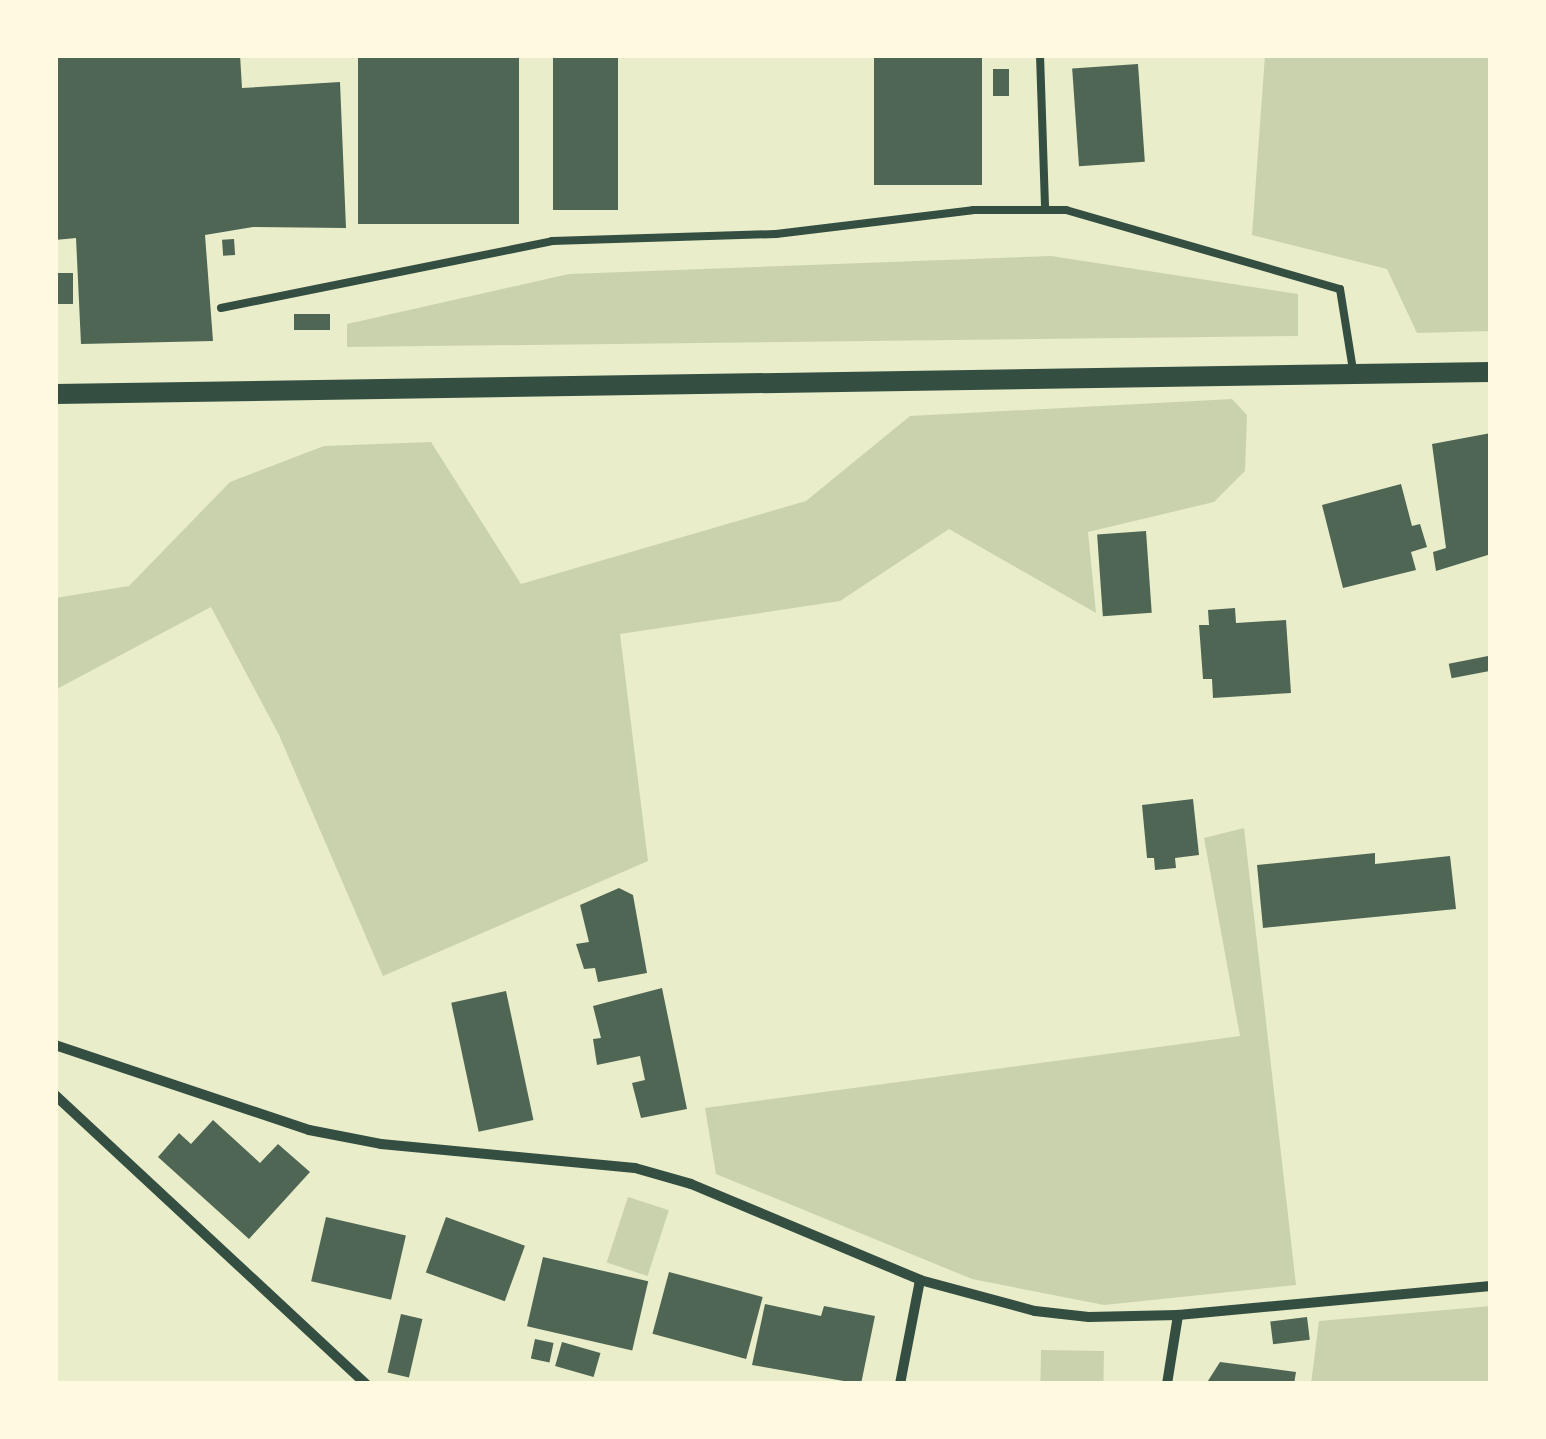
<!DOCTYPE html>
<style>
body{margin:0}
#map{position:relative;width:1546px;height:1439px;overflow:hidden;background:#e9edc9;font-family:Cabin,sans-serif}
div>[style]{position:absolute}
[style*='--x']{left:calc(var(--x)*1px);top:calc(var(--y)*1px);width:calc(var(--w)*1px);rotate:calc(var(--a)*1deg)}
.green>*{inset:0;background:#cad2ad;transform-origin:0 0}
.building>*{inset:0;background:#4f6655;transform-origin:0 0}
.service>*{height:8px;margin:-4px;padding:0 4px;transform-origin:4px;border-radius:4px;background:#344e41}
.minor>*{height:10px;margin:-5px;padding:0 5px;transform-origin:5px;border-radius:5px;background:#344e41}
.secondary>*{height:20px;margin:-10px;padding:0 10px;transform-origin:10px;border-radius:10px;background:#344e41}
span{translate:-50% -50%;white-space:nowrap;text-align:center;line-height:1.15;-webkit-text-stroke:9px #fefae0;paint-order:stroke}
.frame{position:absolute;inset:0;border:58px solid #fefae0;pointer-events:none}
</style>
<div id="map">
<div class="green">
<i style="clip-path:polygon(1265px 55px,1491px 55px,1491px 331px,1417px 333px,1387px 269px,1252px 235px)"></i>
<i style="clip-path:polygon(1051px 256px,1298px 294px,1298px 336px,347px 347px,347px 324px,569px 274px)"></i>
<i style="clip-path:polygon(1232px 399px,1247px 415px,1245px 471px,1214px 502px,1088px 532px,1096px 613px,949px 529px,840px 601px,620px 634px,648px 861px,383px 976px,279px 735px,211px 607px,55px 690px,55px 598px,129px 586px,230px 482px,324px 446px,431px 442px,521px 584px,806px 501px,910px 416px)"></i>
<i style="clip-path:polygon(1244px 828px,1296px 1285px,1104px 1305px,972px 1279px,716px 1174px,705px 1108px,1240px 1036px,1204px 838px)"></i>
<i style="left:628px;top:1197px;width:43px;height:69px;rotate:18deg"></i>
<i style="clip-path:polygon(1491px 1306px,1491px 1384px,1311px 1384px,1319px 1321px)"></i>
<i style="left:1041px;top:1350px;width:63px;height:34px;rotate:1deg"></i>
</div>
<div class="building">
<i style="clip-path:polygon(55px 55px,240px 55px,242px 88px,340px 82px,346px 228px,253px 227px,205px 235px,213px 341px,81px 344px,76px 238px,55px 240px)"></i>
<i style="left:358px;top:55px;width:161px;height:169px"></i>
<i style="left:553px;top:55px;width:65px;height:155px"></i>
<i style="left:874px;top:55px;width:108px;height:130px"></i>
<i style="left:1138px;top:64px;width:98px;height:66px;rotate:86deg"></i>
<i style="left:1009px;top:69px;width:27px;height:16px;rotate:90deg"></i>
<i style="left:234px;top:239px;width:16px;height:12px;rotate:86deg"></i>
<i style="left:58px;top:273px;width:15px;height:31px"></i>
<i style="left:330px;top:314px;width:16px;height:36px;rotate:90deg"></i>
<i style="clip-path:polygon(1491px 433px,1491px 554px,1436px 571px,1433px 552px,1446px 548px,1432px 444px)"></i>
<i style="clip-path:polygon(1401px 484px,1412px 526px,1420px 524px,1427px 547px,1411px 552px,1416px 570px,1343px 588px,1322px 505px)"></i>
<i style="left:1146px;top:531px;width:82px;height:49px;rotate:86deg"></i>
<i style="clip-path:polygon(1235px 608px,1236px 623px,1286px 620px,1291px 693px,1213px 698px,1212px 679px,1203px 679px,1199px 625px,1209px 625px,1208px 610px)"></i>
<i style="left:1488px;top:656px;width:15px;height:40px;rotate:79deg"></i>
<i style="clip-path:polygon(1193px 799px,1199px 855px,1175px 858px,1176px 868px,1155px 870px,1154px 858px,1147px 858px,1142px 805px)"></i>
<i style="clip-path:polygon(1375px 853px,1375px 864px,1450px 856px,1456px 909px,1263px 928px,1257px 865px)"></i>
<i style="clip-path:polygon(619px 888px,633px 895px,647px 973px,598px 982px,595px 968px,584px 969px,576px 944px,589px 942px,580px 905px)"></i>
<i style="clip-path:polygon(662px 988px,687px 1109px,641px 1118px,632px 1083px,645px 1080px,640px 1056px,597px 1065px,593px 1039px,601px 1038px,593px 1006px)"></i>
<i style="left:506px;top:991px;width:132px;height:56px;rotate:78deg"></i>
<i style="clip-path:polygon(213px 1120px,260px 1163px,278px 1144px,310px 1172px,249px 1239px,158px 1157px,179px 1133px,191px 1144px)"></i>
<i style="left:326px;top:1217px;width:82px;height:66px;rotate:13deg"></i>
<i style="left:446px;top:1217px;width:84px;height:59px;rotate:20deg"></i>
<i style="left:543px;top:1257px;width:108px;height:71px;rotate:13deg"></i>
<i style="left:669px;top:1272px;width:97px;height:64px;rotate:15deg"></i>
<i style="clip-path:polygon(765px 1304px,821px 1316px,824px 1306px,875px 1316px,861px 1384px,752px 1365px)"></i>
<i style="left:401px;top:1314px;width:22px;height:60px;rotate:13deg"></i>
<i style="left:1307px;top:1317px;width:23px;height:37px;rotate:83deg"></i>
<i style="left:535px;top:1339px;width:19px;height:20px;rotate:12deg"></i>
<i style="left:562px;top:1342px;width:40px;height:25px;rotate:16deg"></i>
<i style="clip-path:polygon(1220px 1362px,1296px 1372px,1294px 1384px,1206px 1384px)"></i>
</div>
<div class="service">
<i style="--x:1040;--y:55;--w:154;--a:88.1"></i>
<i style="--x:221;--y:308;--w:338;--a:-11.4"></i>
<i style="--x:552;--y:241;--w:224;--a:-1.8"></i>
<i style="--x:776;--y:234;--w:198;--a:-6.9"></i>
<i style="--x:973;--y:210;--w:93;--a:0"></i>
<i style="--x:1066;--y:210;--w:285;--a:16.1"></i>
<i style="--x:1340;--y:289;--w:82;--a:80.9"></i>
</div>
<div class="minor">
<i style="--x:55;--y:1045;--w:268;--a:18.5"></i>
<i style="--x:309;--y:1130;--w:73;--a:11"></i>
<i style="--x:381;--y:1144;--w:255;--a:5.4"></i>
<i style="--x:635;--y:1168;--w:58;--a:15.9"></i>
<i style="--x:691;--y:1184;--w:248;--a:22.7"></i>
<i style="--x:920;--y:1280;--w:119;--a:15.1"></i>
<i style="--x:1035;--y:1311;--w:54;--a:6.3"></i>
<i style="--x:1089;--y:1317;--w:89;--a:-1.3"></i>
<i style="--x:1178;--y:1315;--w:314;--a:-5.3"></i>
<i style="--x:55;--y:1095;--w:425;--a:42.9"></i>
<i style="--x:900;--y:1384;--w:106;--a:-79.1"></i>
<i style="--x:1167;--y:1384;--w:70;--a:-80.9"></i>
</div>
<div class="secondary">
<i style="--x:55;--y:394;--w:1436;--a:-0.88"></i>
</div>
<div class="frame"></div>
</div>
